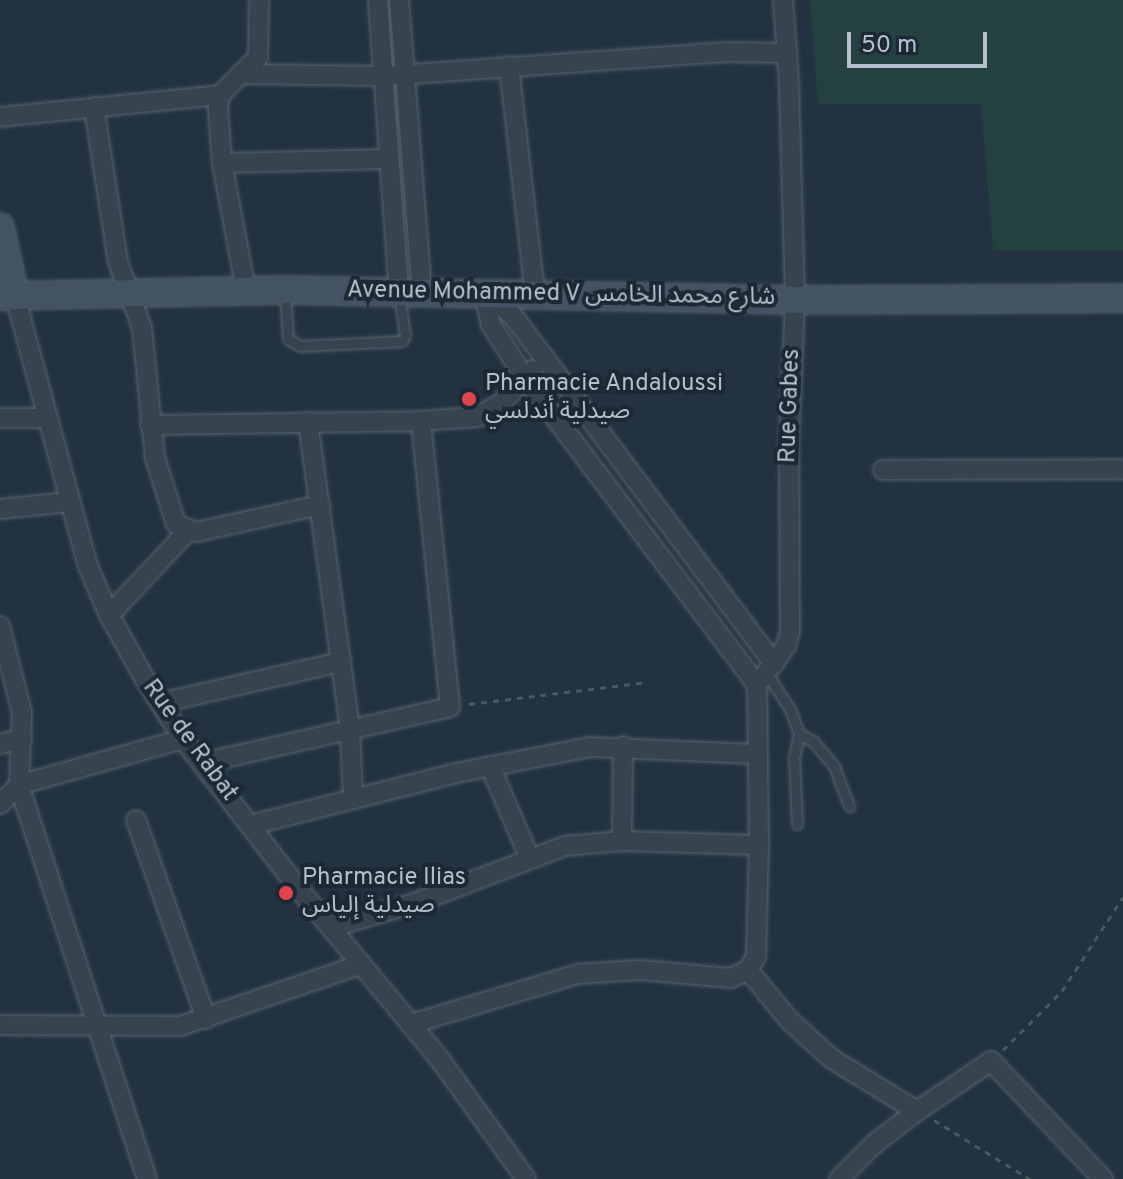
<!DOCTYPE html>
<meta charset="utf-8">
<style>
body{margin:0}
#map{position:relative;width:1123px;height:1179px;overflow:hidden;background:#223240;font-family:Overpass,"Noto Sans Arabic",sans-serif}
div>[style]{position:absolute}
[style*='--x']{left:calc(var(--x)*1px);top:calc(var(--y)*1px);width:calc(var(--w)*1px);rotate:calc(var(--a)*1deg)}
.green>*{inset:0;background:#254040}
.path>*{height:3px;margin-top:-1.5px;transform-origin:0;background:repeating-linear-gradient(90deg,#435c5c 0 6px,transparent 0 12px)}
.roads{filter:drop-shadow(0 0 2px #55626d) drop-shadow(0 0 2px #55626d)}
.lane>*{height:9px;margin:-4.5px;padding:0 4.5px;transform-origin:4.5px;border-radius:4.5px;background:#37444f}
.street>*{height:18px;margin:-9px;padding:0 9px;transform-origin:9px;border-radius:9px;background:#37444f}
.secondary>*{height:26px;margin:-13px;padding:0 13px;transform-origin:13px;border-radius:13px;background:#445363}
.dots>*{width:22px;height:22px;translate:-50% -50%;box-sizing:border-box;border:4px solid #1c2934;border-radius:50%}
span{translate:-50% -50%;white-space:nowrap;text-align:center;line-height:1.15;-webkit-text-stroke:8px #1c2934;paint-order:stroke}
.street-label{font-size:24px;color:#b3bfca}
.poi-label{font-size:24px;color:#b3bfca}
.left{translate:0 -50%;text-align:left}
.scale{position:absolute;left:847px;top:32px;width:140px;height:36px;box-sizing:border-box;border:4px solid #b3bfca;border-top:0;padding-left:10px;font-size:24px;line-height:28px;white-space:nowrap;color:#b3bfca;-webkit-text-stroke:6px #1c2934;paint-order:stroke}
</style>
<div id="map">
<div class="green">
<i style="clip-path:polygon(810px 0,1123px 0,1123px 251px,993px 250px,981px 104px,818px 104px)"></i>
</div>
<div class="path">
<i style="--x:469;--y:704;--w:180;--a:-7"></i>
<i style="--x:1003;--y:1050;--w:83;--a:-45"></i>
<i style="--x:1062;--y:991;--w:112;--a:-57"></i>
<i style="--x:934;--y:1120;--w:113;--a:31.6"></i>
</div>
<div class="roads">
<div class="lane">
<i style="--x:285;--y:293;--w:46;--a:86.3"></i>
<i style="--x:288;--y:339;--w:14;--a:30"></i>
<i style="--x:300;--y:346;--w:102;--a:-2.8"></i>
<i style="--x:402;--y:341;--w:7;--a:-63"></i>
<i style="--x:405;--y:335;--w:41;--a:-98.3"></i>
<i style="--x:767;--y:674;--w:42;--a:56.7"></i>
<i style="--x:790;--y:709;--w:27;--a:70"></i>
<i style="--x:799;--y:734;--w:24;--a:102"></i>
<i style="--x:794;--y:757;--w:67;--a:87.4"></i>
<i style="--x:799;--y:734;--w:16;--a:27"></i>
<i style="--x:813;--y:741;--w:33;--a:50"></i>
<i style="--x:834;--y:766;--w:43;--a:69.4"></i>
</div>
<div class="street">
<i style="--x:378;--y:0;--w:292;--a:85.9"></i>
<i style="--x:399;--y:0;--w:292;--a:85.5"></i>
<i style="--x:509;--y:66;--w:228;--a:83.5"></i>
<i style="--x:240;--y:74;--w:143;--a:0.8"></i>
<i style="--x:383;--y:76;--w:346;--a:-4"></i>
<i style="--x:728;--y:52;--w:59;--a:1"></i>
<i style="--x:94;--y:107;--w:157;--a:81.2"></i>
<i style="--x:118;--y:262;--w:70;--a:70"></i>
<i style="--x:142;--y:328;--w:131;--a:84.3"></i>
<i style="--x:155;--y:458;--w:69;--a:72.3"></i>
<i style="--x:176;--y:524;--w:22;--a:22"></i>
<i style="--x:196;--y:532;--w:127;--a:-12.3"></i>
<i style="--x:0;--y:117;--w:221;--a:-5.7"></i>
<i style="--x:222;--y:163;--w:167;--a:-1.4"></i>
<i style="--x:246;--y:290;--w:129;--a:-100.7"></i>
<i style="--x:222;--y:163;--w:55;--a:-94.2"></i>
<i style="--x:218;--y:108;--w:13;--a:-81"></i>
<i style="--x:220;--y:95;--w:54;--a:-45"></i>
<i style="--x:258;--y:57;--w:57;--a:-89"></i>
<i style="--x:484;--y:292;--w:34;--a:78"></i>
<i style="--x:491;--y:325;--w:63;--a:57.3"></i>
<i style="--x:525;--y:378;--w:385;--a:52.9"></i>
<i style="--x:484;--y:292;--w:38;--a:40"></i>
<i style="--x:513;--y:316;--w:435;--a:53.1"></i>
<i style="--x:15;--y:296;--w:280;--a:74.9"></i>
<i style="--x:88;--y:566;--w:53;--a:66.8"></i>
<i style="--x:109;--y:615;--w:76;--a:60.7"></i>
<i style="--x:146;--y:681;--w:69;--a:57.5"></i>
<i style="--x:183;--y:739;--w:188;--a:52.3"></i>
<i style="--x:298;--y:888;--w:224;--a:50.4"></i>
<i style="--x:441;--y:1061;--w:145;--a:54.2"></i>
<i style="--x:0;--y:418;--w:46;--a:0"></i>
<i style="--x:308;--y:422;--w:310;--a:82.2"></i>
<i style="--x:350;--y:729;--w:68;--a:87.5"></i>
<i style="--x:150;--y:425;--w:271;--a:-0.8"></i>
<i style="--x:421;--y:421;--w:56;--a:-4.1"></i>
<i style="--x:477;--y:417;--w:28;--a:-30"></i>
<i style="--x:501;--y:403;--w:46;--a:-45.9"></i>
<i style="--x:883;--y:470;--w:240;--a:-0.2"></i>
<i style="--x:0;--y:509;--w:69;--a:-5.8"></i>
<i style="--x:109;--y:615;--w:115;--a:-46.8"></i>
<i style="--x:0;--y:626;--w:90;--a:75.8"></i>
<i style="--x:22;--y:713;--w:72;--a:92.4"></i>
<i style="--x:19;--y:785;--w:27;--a:135"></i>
<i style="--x:160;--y:703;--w:186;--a:-12.8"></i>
<i style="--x:0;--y:744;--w:23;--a:-13"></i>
<i style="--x:202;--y:763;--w:254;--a:-12.7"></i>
<i style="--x:450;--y:707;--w:287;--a:-95.8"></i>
<i style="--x:490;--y:766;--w:101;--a:66.7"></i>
<i style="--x:136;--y:820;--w:211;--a:70.6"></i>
<i style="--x:251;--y:825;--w:211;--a:-14.2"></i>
<i style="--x:456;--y:773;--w:136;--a:-11"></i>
<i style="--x:590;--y:747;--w:168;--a:2.4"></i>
<i style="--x:622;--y:841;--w:95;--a:-89.4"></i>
<i style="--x:331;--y:927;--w:87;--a:-15.9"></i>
<i style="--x:415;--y:903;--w:160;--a:-20.8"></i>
<i style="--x:565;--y:846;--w:57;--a:-5"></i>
<i style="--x:622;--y:841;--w:137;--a:1.7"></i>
<i style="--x:748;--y:970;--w:65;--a:50.6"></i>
<i style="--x:789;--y:1020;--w:58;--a:42.2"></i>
<i style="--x:832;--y:1059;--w:100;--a:31.5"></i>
<i style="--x:411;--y:1024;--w:174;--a:-16.7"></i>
<i style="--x:578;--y:974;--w:62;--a:-3.7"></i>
<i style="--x:640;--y:970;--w:91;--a:5"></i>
<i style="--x:731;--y:978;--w:19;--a:-25"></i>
<i style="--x:748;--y:970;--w:16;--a:-60"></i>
<i style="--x:756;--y:956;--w:111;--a:-88.5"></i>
<i style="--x:759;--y:845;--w:160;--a:-90.7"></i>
<i style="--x:757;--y:685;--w:49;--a:-53.4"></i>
<i style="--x:786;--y:646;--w:16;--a:-75"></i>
<i style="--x:790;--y:631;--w:188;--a:-90.3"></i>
<i style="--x:789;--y:443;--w:143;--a:-87.6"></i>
<i style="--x:795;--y:300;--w:218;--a:-91.6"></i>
<i style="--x:789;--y:82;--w:82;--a:-94.2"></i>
<i style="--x:0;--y:1025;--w:180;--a:0.3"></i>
<i style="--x:180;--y:1026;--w:192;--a:-18.8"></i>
<i style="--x:147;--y:1179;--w:414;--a:-108"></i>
<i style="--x:19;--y:785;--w:170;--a:-15.7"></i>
<i style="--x:839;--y:1179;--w:49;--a:-45"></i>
<i style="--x:874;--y:1144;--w:54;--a:-37.5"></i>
<i style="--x:917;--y:1111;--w:89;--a:-34"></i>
<i style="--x:991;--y:1061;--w:163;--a:46.5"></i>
</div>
<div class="secondary">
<i style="--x:0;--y:227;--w:71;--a:77.7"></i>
<i style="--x:0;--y:296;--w:285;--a:-1.2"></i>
<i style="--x:285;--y:290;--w:510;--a:1.12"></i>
<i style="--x:795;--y:300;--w:328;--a:-0.3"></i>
</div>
</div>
<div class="dots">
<i style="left:469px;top:399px;background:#e0444e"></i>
<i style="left:286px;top:893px;background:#e0444e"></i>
</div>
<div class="street-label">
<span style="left:561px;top:295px;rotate:1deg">Avenue Mohammed V شارع محمد الخامس</span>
<span style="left:791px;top:406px;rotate:-88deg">Rue Gabes</span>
<span style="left:189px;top:741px;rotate:54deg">Rue de Rabat</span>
</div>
<div class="poi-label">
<span class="left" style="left:485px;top:399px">Pharmacie Andaloussi<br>صيدلية أندلسي</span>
<span class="left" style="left:302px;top:893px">Pharmacie Ilias<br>صيدلية إلياس</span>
</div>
<div class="scale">50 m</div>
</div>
